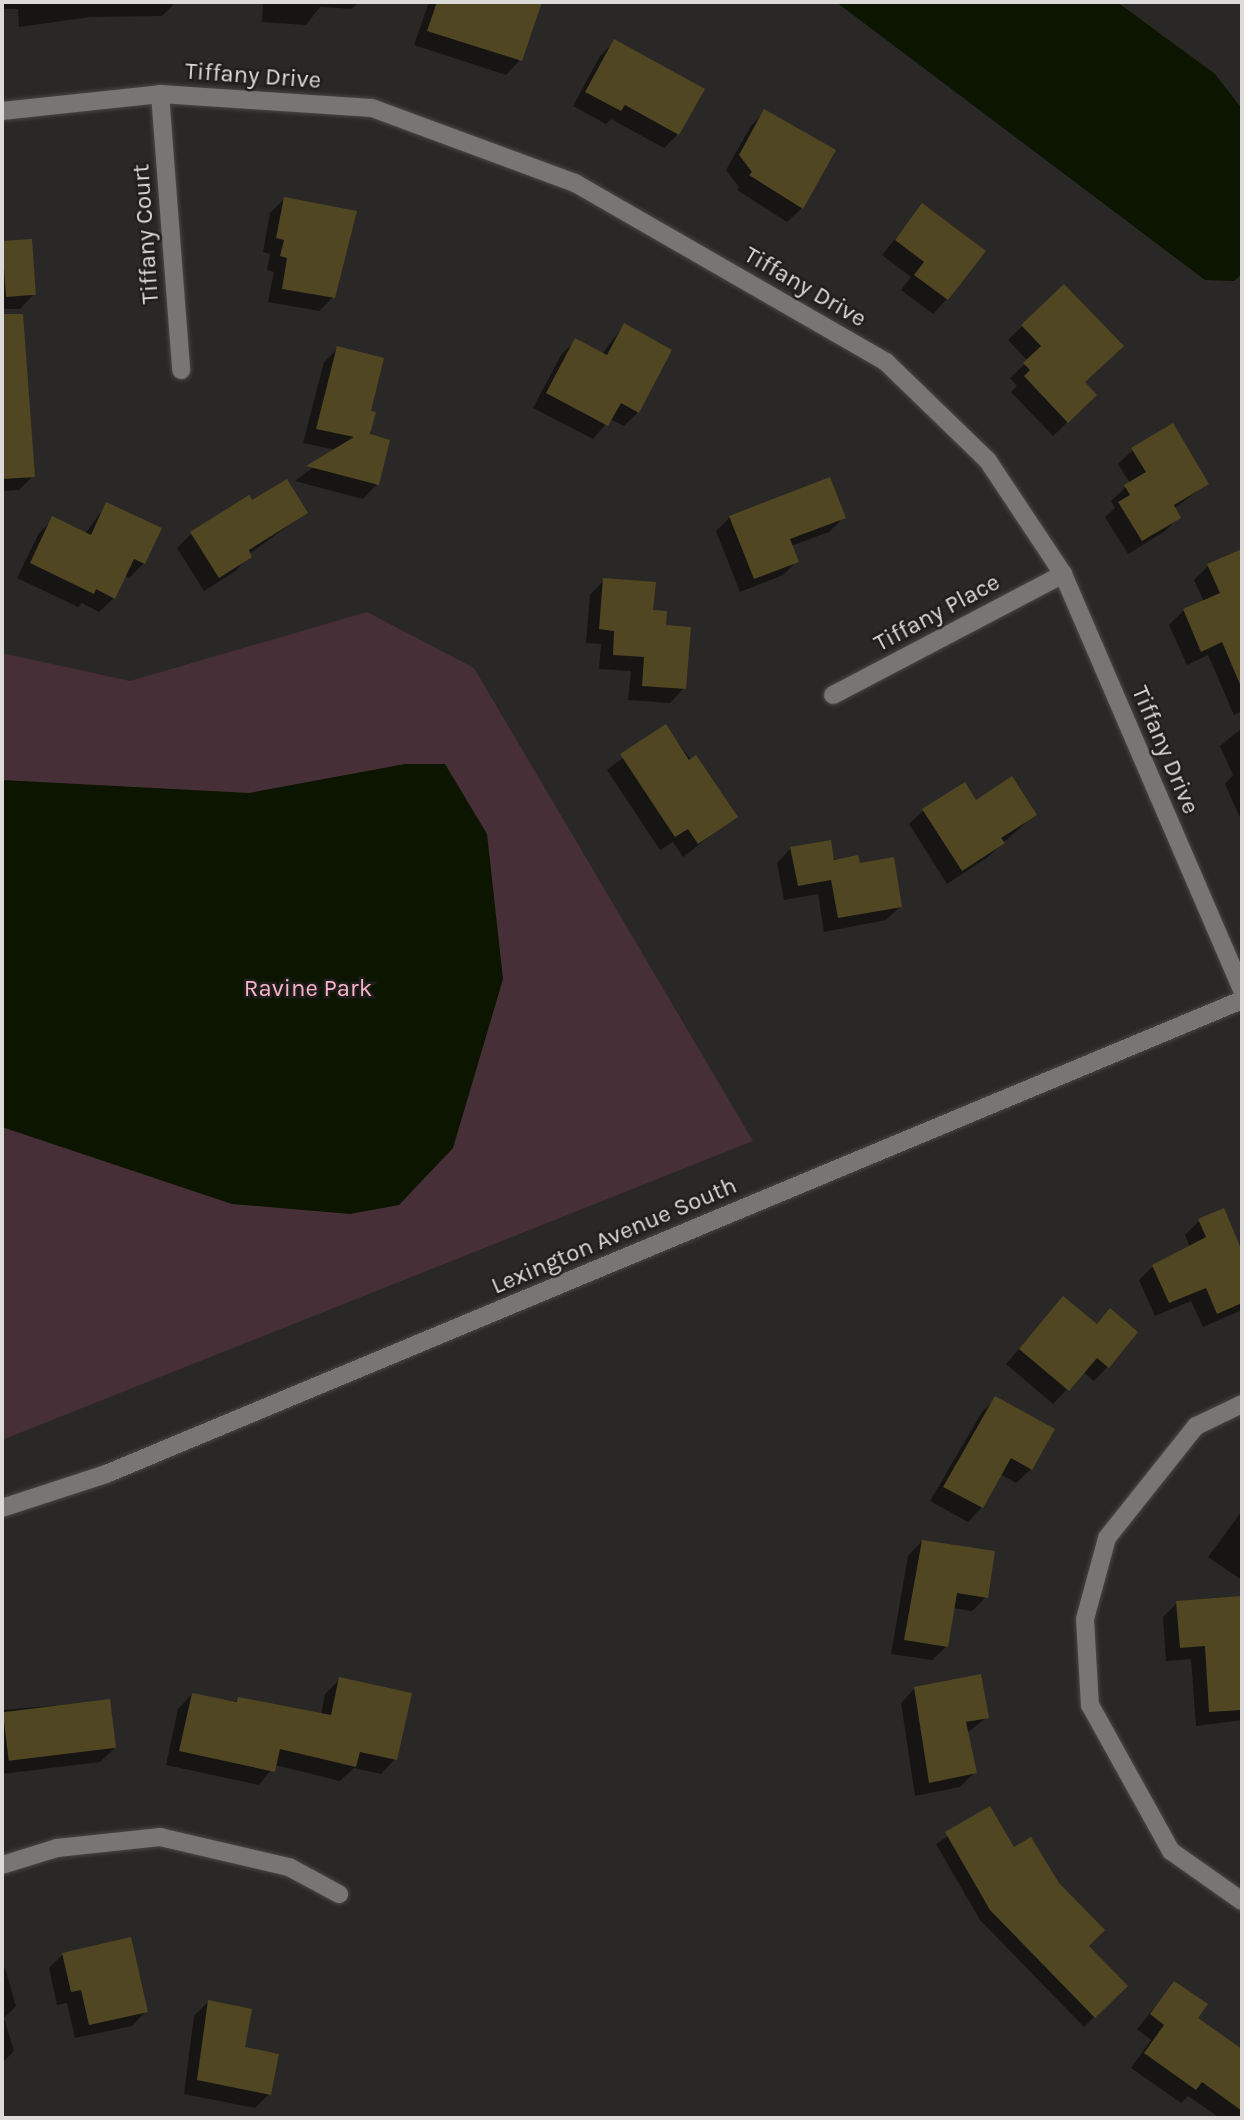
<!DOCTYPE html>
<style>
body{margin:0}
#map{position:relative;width:1244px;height:2120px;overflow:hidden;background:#2a2826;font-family:Karla,sans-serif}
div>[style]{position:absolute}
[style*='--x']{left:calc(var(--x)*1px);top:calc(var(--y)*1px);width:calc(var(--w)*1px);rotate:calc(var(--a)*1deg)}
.green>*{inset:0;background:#462f36}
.water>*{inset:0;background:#0c1500}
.shadow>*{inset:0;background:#0007}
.building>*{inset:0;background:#504622;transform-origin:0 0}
.roads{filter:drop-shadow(0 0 2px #484644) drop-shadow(0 0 2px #484644)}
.minor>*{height:18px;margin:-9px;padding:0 9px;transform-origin:9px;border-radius:9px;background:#787573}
span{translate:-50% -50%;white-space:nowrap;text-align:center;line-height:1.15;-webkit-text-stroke:5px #201e1d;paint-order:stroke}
.street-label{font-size:24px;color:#dddbda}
.park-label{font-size:24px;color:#f7b3c8}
.frame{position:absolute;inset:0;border:4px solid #dddbda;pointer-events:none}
</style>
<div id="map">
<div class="green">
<i style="clip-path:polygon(367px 612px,474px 668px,753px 1141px,2px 1440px,2px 653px,130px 681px)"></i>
</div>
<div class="water">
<i style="clip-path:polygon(836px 2px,1117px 2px,1215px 74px,1242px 109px,1242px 274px,1234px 281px,1205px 280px)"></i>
<i style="clip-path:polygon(405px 764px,445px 764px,487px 834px,503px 979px,453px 1148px,399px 1205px,350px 1214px,232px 1204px,2px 1127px,2px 780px,249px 793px)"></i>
</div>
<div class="shadow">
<i style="clip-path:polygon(2px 2px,173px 2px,173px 5px,162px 16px,90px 17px,19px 27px,18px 9px,2px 9px)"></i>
<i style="clip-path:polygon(263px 2px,359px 2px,351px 9px,320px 7px,306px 25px,262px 22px)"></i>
<i style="clip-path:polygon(429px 2px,540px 2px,520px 60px,506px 75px,414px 45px)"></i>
<i style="clip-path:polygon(614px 42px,678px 134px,664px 148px,611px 119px,606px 124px,573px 106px,600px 56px)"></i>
<i style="clip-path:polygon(765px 111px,834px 150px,802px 208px,787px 222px,737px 190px,739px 187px,726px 170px,751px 126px)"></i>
<i style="clip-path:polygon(284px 199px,355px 212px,333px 297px,319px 311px,268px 302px,274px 272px,267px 270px,270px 254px,263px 252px,270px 213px)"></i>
<i style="clip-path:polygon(922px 206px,947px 299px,933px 314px,901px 290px,911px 277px,882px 255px)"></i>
<i style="clip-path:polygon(30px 241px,34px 294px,20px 309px,2px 309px,2px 243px)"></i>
<i style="clip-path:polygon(1064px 286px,1083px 383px,1095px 395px,1053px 436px,1011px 392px,1017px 386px,1010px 378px,1028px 361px,1008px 340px)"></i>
<i style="clip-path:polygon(624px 325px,638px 412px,624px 426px,610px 419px,593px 439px,533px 408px,561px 355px,576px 340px,602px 354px)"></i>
<i style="clip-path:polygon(338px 348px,369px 412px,377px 484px,363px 499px,295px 481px,336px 450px,303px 443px,324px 362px)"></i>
<i style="clip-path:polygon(25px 359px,33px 476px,19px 490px,2px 491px,2px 361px)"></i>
<i style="clip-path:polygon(1133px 450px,1207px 483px,1174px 509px,1179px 517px,1165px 531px,1128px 554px,1105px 517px,1115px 508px,1111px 501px,1130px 483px,1118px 464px)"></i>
<i style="clip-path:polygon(251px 503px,306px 513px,249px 554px,236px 571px,204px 591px,177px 548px,191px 534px)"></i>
<i style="clip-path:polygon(107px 504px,144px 563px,129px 578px,124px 575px,114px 598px,99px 612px,82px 603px,78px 607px,17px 578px,39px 533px,53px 519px,85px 534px)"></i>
<i style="clip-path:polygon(730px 517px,844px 517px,829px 532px,791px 546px,797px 561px,783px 575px,740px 592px,716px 531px)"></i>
<i style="clip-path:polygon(1237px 553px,1242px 565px,1242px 711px,1234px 715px,1208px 655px,1187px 665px,1169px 625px,1184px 610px,1204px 602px,1194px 580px,1208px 566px)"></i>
<i style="clip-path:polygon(604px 580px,651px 611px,664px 626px,684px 688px,670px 703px,628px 700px,631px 671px,599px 669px,601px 644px,586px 643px,590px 595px)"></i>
<i style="clip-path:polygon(665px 726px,735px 817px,683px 857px,673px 842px,660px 850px,607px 770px)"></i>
<i style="clip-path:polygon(1242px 728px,1242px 822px,1225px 784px,1233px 775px,1220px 746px)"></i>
<i style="clip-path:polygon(975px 802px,1034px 815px,988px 857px,947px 884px,909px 824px,924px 810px)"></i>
<i style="clip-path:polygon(791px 848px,858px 865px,901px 906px,886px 920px,824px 932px,818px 894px,784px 900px,777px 863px)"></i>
<i style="clip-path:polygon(1223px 1210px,1242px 1255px,1242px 1310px,1203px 1327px,1191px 1301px,1155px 1316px,1139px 1280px,1153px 1266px,1190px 1247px,1185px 1235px,1199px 1221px)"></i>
<i style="clip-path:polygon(1063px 1298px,1096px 1325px,1110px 1311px,1108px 1366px,1094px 1381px,1083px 1372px,1053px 1404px,1006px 1364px)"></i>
<i style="clip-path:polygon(996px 1398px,1031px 1469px,1016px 1483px,1000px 1474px,982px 1507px,968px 1522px,930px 1501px,982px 1412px)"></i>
<i style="clip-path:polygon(1242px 1511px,1242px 1580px,1208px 1557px)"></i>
<i style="clip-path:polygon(922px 1541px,986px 1597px,972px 1611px,953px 1608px,947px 1646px,932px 1660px,891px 1654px,908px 1556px)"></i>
<i style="clip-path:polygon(1240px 1598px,1242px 1720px,1196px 1726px,1191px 1659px,1166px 1661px,1163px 1617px,1177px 1603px)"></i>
<i style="clip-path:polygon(340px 1679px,395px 1759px,381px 1774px,354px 1768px,340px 1781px,275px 1765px,259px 1785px,166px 1765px,178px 1709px,192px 1694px,321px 1715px,325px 1694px)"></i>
<i style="clip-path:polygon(915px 1688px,987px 1717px,967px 1733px,975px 1772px,960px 1787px,915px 1796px,901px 1703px)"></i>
<i style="clip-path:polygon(108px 1701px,115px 1748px,100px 1762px,2px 1774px,2px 1710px)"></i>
<i style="clip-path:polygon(989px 1808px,1014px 1849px,1086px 1946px,1125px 1986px,1084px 2027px,980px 1920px,936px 1844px)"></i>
<i style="clip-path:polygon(63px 1954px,146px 2011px,132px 2026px,75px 2038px,67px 2003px,57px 2005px,49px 1968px)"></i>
<i style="clip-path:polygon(5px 1968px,16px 2006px,4px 2018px,14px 2051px,2px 2063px,2px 1969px)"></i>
<i style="clip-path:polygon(1174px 1983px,1196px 2018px,1242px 2051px,1242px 2118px,1220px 2118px,1188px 2096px,1181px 2103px,1131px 2068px,1151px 2040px,1137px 2029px)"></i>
<i style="clip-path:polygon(208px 2002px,269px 2094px,255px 2108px,184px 2094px,194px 2016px)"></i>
</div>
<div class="building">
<i style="clip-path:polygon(437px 2px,542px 2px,522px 61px,427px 31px)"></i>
<i style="clip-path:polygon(614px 39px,705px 89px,679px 135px,625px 105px,621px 111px,585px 92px)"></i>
<i style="clip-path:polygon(764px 109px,836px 150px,803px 209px,749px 175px,752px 172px,739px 155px)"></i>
<i style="clip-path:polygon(284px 197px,357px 211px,335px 298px,282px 289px,287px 258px,280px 256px,284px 240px,276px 238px)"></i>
<i style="clip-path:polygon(922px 203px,986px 251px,948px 300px,914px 275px,924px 262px,895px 240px)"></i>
<i style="left:32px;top:239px;width:56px;height:30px;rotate:86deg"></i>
<i style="clip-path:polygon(1064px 284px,1124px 346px,1085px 382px,1097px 395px,1068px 423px,1024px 376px,1030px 370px,1023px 363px,1041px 346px,1021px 325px)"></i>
<i style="clip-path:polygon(2px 314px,23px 314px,35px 477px,2px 479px)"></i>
<i style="clip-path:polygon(624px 323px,672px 350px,639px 413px,621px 403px,608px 426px,546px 393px,575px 338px,607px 355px)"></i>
<i style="clip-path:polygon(337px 346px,384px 358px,371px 411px,376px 412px,370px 434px,390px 440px,379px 485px,306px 466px,354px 437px,316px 429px)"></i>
<i style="clip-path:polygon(1173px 423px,1209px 484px,1174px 505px,1181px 518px,1142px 541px,1118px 502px,1130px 495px,1124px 485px,1146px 472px,1131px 448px)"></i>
<i style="clip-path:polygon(830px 477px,846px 518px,790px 539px,799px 562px,754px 579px,729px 516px)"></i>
<i style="clip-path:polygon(287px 479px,308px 513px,249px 550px,252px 557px,219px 578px,190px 532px,249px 495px,252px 500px)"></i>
<i style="clip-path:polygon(106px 502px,162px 528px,145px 564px,134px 559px,115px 599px,96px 589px,94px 594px,30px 563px,52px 516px,91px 535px)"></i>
<i style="clip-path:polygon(1242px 549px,1242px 689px,1222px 642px,1201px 652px,1183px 609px,1220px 593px,1207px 564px)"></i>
<i style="clip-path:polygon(603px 578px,656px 582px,653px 610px,667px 611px,666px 625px,691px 627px,686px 689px,642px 686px,644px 657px,613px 655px,614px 631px,599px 629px)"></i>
<i style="clip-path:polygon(666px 724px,689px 760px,696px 755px,738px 817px,698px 844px,688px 829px,675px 837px,620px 754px)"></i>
<i style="clip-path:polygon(1012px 776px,1037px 815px,1001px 838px,1005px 843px,962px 871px,922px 809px,965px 782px,976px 800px)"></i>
<i style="clip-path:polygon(831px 840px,834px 860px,858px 855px,860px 863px,894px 857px,902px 907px,838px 918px,831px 880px,798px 886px,790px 847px)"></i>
<i style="clip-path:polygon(1224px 1208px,1242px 1251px,1242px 1303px,1217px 1314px,1206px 1288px,1169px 1303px,1152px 1265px,1206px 1237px,1198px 1219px)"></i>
<i style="clip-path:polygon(1063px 1296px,1097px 1324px,1110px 1308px,1138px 1332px,1109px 1368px,1097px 1358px,1069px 1391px,1019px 1349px)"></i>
<i style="clip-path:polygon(995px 1396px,1055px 1429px,1032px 1470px,1011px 1458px,983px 1508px,943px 1487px)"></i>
<i style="clip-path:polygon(922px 1540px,995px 1551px,988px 1598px,957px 1593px,948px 1647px,904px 1640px)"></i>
<i style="clip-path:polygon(1242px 1596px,1242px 1710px,1209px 1712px,1205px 1646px,1180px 1648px,1176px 1601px)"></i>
<i style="clip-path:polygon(981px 1674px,989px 1718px,966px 1722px,977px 1773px,929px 1783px,914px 1687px)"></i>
<i style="clip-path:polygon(339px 1677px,412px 1693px,397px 1760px,360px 1752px,356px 1767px,280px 1749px,275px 1772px,179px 1751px,192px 1693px,237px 1702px,238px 1697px,331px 1715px)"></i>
<i style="left:110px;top:1699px;width:49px;height:108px;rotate:83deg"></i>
<i style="clip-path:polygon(990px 1806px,1014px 1847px,1031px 1837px,1059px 1883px,1105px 1930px,1089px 1946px,1128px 1986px,1095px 2018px,990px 1910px,945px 1832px)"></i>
<i style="clip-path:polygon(131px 1937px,148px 2012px,89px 2025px,81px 1990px,71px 1992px,62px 1953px)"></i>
<i style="clip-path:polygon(1174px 1981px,1208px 2004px,1198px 2018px,1242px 2049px,1242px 2111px,1202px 2082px,1196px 2090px,1144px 2053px,1164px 2025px,1150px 2014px)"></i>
<i style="clip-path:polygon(208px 2000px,252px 2009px,245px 2047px,279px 2054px,271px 2095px,197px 2080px)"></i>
</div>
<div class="roads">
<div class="minor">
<i style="--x:160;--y:94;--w:277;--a:85.6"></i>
<i style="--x:2;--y:111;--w:159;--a:-6.1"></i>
<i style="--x:160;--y:94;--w:212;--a:3.8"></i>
<i style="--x:372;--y:108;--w:216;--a:20.3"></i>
<i style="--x:575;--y:183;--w:359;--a:29.9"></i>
<i style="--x:886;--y:362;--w:142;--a:44.1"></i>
<i style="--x:988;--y:461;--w:136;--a:56.4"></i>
<i style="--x:1063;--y:574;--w:453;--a:66.7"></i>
<i style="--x:833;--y:695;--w:260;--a:-27.7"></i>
<i style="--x:1242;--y:1404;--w:51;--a:154.4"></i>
<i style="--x:1196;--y:1426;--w:143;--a:128.5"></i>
<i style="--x:1107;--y:1538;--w:84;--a:105.2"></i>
<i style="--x:1085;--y:1619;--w:86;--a:86.7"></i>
<i style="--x:1090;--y:1705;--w:167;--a:61"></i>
<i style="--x:1171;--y:1851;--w:87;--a:35.2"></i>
<i style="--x:2;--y:1508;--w:109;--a:-18.1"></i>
<i style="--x:106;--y:1474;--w:1231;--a:-22.65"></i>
<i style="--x:2;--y:1865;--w:58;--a:-17.2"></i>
<i style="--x:57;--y:1848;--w:104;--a:-6.1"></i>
<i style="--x:160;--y:1837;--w:132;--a:13.1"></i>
<i style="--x:289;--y:1867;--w:57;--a:28.4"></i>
</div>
</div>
<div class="street-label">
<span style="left:253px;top:76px;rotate:4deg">Tiffany Drive</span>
<span style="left:146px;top:234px;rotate:-94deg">Tiffany Court</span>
<span style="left:805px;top:287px;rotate:30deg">Tiffany Drive</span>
<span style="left:937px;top:613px;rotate:-28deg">Tiffany Place</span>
<span style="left:1165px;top:750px;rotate:67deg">Tiffany Drive</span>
<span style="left:614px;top:1236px;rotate:-23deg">Lexington Avenue South</span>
</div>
<div class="park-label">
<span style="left:308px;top:989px">Ravine Park</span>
</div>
<div class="frame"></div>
</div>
